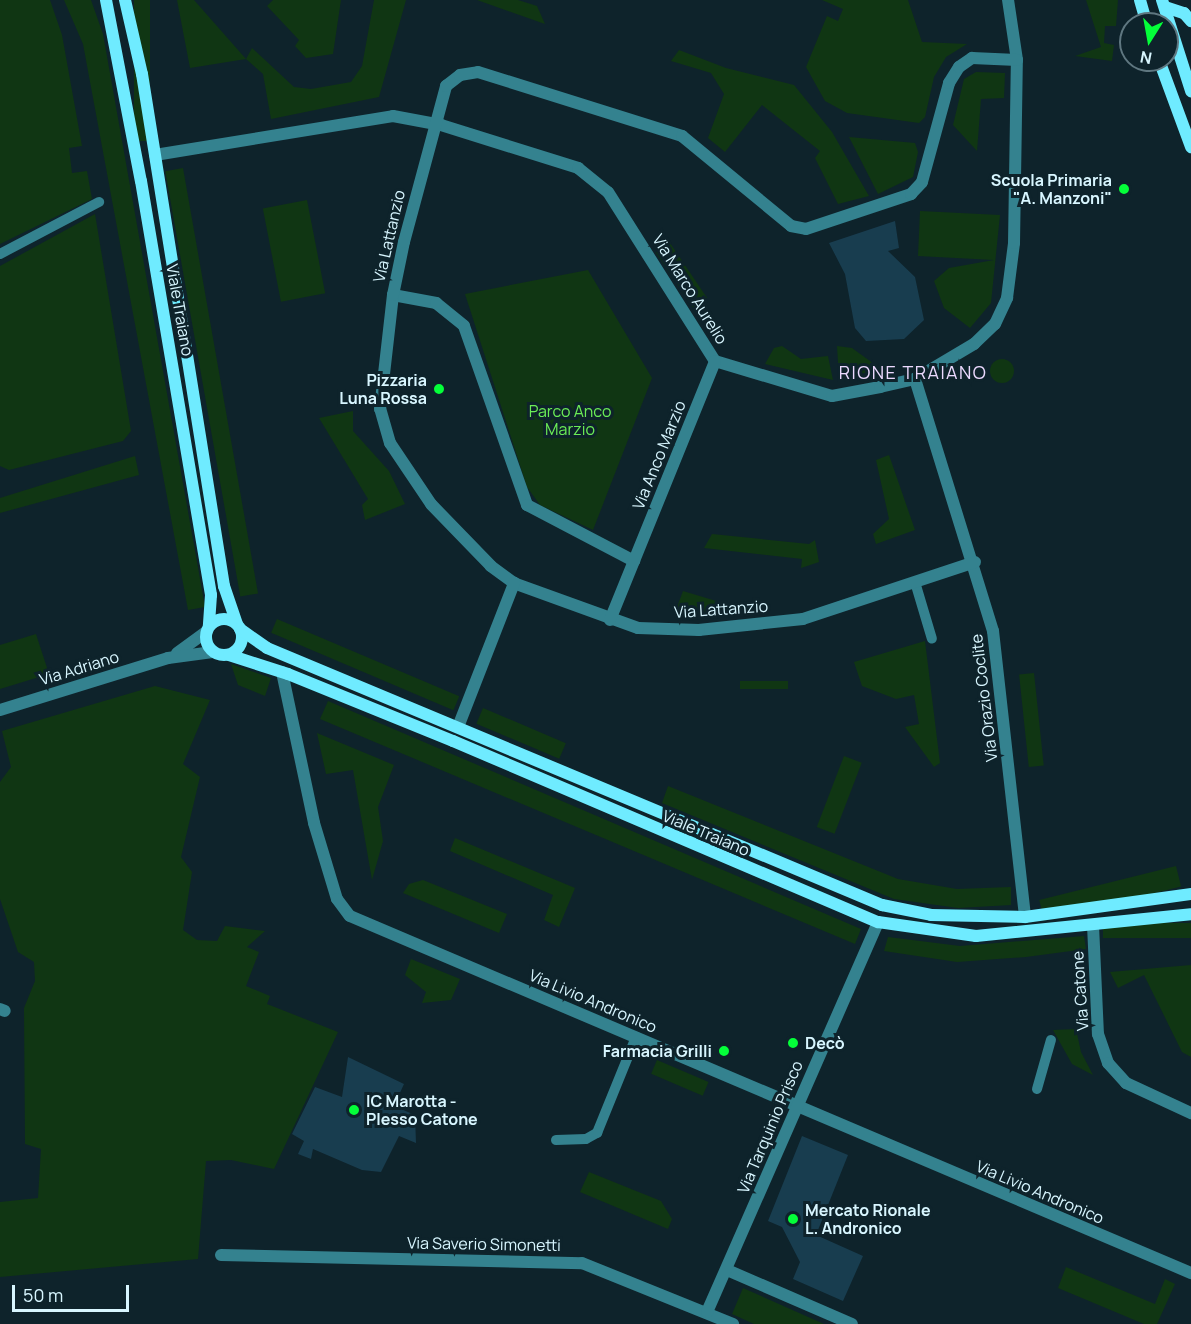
<!DOCTYPE html>
<meta charset="utf-8">
<style>
body{margin:0}
#map{position:relative;width:1191px;height:1324px;overflow:hidden;background:#0e232b;font-family:Manrope,sans-serif}
div>[style]{position:absolute}
[style*='--x']{left:calc(var(--x)*1px);top:calc(var(--y)*1px);width:calc(var(--w)*1px);rotate:calc(var(--a)*1deg)}
.green>*{inset:0;background:#103613;transform-origin:0 0}
.round{border-radius:50%}
.building>*{inset:0;background:#183d4f}
.pedestrian>*{height:10px;margin:-5px;padding:0 5px;transform-origin:5px;border-radius:5px;background:#34828f}
.minor>*{height:12px;margin:-6px;padding:0 6px;transform-origin:6px;border-radius:6px;background:#34828f}
.tertiary>*{height:12px;margin:-6px;padding:0 6px;transform-origin:6px;border-radius:6px;background:#34828f}
.secondary>*{height:12px;margin:-6px;padding:0 6px;transform-origin:6px;border-radius:6px;background:#6febff}
.secondary>.ring{margin:-6px;padding:0;box-sizing:content-box;background:none;border:12px solid #6febff;border-radius:50%}
.dots>*{width:16px;height:16px;translate:-50% -50%;box-sizing:border-box;border:3px solid #0e232b;border-radius:50%}
span{translate:-50% -50%;white-space:nowrap;text-align:center;line-height:1.15;-webkit-text-stroke:6px #0e232b;paint-order:stroke}
.poi-label{font-size:16px;color:#d8f6ff;font-weight:700}
.right{translate:-100% -50%;text-align:right}
.left{translate:0 -50%;text-align:left}
.street-label{font-size:16px;color:#d8f6ff}
.park-label{font-size:16px;color:#6bed56}
.neighbourhood-label{font-size:18px;color:#ecdaff;letter-spacing:1.5px}
.north{position:absolute;left:1119px;top:12px;width:60px;height:60px;box-sizing:border-box;background:#0e232b;border:2px solid #5f7780;border-radius:50%;rotate:191deg;font-size:16px;font-weight:700;line-height:24px;text-align:center;color:#d8f6ff}
.north::after{content:'';display:block;margin:auto;width:21px;height:27px;background:#04ff39;clip-path:polygon(50% 0,100% 100%,50% 72%,0 100%)}
.scale{position:absolute;left:12px;top:1285px;width:117px;height:27px;box-sizing:border-box;border:3px solid #d8f6ff;border-top:0;padding-left:8px;font-size:18px;line-height:21px;white-space:nowrap;color:#d8f6ff;-webkit-text-stroke:4px #0e232b;paint-order:stroke}
</style>
<div id="map">
<div class="green">
<i style="clip-path:polygon(0 0,50px 0,62px 35px,82px 146px,69px 148px,72px 173px,87px 171px,92px 199px,0 244px)"></i>
<i style="clip-path:polygon(64px 0,91px 0,103px 34px,205px 607px,188px 610px,83px 44px)"></i>
<i style="left:134px;top:0;width:16px;height:141px"></i>
<i style="clip-path:polygon(177px 0,194px 0,246px 59px,252px 48px,294px 87px,311px 89px,351px 82px,362px 66px,374px 0,406px 0,379px 97px,271px 119px,263px 74px,246px 59px,190px 68px)"></i>
<i style="clip-path:polygon(273px 0,341px 0,333px 54px,306px 58px,295px 46px,299px 40px,267px 6px)"></i>
<i style="clip-path:polygon(477px 0,518px 0,537px 6px,545px 24px)"></i>
<i style="clip-path:polygon(822px 0,908px 0,922px 42px,967px 44px,946px 57px,934px 77px,925px 117px,919px 123px,847px 113px,825px 101px,806px 67px,827px 16px,838px 21px,843px 9px)"></i>
<i style="clip-path:polygon(1086px 0,1118px 0,1116px 26px,1105px 26px,1104px 43px,1114px 45px,1112px 61px,1075px 56px,1101px 47px)"></i>
<i style="clip-path:polygon(679px 50px,726px 68px,794px 85px,832px 132px,869px 196px,838px 204px,815px 158px,820px 151px,762px 105px,725px 152px,708px 138px,724px 94px,711px 73px,671px 61px)"></i>
<i style="clip-path:polygon(976px 72px,1005px 73px,1004px 98px,981px 99px,977px 151px,953px 125px,964px 79px)"></i>
<i style="clip-path:polygon(849px 137px,915px 143px,918px 152px,913px 177px,878px 194px)"></i>
<i style="left:183px;top:168px;width:432px;height:18px;rotate:80deg"></i>
<i style="left:307px;top:200px;width:95px;height:45px;rotate:79deg"></i>
<i style="clip-path:polygon(920px 211px,1000px 215px,991px 303px,970px 328px,944px 308px,934px 281px,949px 268px,994px 260px,918px 256px)"></i>
<i style="clip-path:polygon(95px 214px,131px 431px,123px 441px,9px 470px,0 466px,0 266px)"></i>
<i style="left:670px;top:243px;width:66px;height:17px;rotate:56deg"></i>
<i style="clip-path:polygon(588px 270px,652px 378px,593px 530px,540px 505px,527px 487px,465px 294px)"></i>
<i style="clip-path:polygon(782px 346px,801px 359px,828px 356px,833px 380px,765px 364px,774px 348px)"></i>
<i style="clip-path:polygon(837px 346px,852px 348px,881px 369px,839px 379px)"></i>
<i class="round" style="left:990px;top:359px;width:24px;height:24px"></i>
<i style="clip-path:polygon(353px 411px,353px 431px,389px 471px,405px 504px,365px 520px,362px 505px,368px 499px,319px 418px)"></i>
<i style="clip-path:polygon(889px 455px,915px 530px,876px 544px,873px 534px,889px 519px,876px 460px)"></i>
<i style="clip-path:polygon(135px 456px,139px 475px,0 513px,0 498px)"></i>
<i style="clip-path:polygon(712px 534px,809px 544px,815px 540px,819px 562px,801px 568px,802px 559px,704px 548px)"></i>
<i style="clip-path:polygon(683px 591px,753px 612px,674px 615px)"></i>
<i style="left:277px;top:619px;width:198px;height:15px;rotate:23deg"></i>
<i style="clip-path:polygon(36px 634px,49px 674px,0 689px,0 645px)"></i>
<i style="clip-path:polygon(925px 641px,940px 763px,934px 767px,905px 727px,919px 724px,914px 695px,896px 699px,862px 686px,854px 662px)"></i>
<i style="clip-path:polygon(231px 664px,271px 678px,265px 696px,238px 685px)"></i>
<i style="left:1034px;top:673px;width:93px;height:15px;rotate:84deg"></i>
<i style="left:788px;top:681px;width:8px;height:48px;rotate:90deg"></i>
<i style="clip-path:polygon(155px 686px,210px 700px,183px 764px,200px 777px,181px 857px,192px 872px,183px 930px,197px 940px,217px 941px,225px 926px,265px 931px,247px 947px,259px 952px,246px 986px,270px 996px,267px 1004px,338px 1032px,274px 1169px,231px 1160px,206px 1161px,198px 1259px,0 1277px,0 1202px,38px 1198px,41px 1149px,25px 1144px,24px 1008px,35px 981px,34px 962px,18px 952px,0 899px,0 782px,11px 767px,2px 731px)"></i>
<i style="clip-path:polygon(328px 701px,861px 929px,855px 944px,320px 719px)"></i>
<i style="left:483px;top:708px;width:90px;height:17px;rotate:23deg"></i>
<i style="clip-path:polygon(317px 733px,394px 765px,378px 807px,383px 841px,372px 880px,353px 770px,326px 774px)"></i>
<i style="left:844px;top:756px;width:19px;height:76px;rotate:21deg"></i>
<i style="clip-path:polygon(668px 786px,898px 879px,957px 889px,1011px 887px,1011px 905px,958px 908px,894px 899px,662px 803px)"></i>
<i style="clip-path:polygon(455px 838px,575px 888px,559px 927px,544px 920px,553px 895px,450px 851px)"></i>
<i style="left:1176px;top:866px;width:21px;height:141px;rotate:76deg"></i>
<i style="clip-path:polygon(423px 880px,507px 914px,499px 933px,403px 893px,409px 884px)"></i>
<i style="left:1191px;top:923px;width:15px;height:88px;rotate:90deg"></i>
<i style="clip-path:polygon(1084px 936px,1086px 949px,1026px 957px,957px 962px,884px 951px,888px 937px,960px 946px)"></i>
<i style="clip-path:polygon(411px 959px,460px 979px,451px 1000px,422px 1003px,426px 992px,405px 975px)"></i>
<i style="clip-path:polygon(1191px 965px,1191px 1057px,1182px 1052px,1144px 975px,1118px 988px,1110px 972px)"></i>
<i style="clip-path:polygon(1076px 1029px,1081px 1052px,1093px 1075px,1072px 1064px,1053px 1030px)"></i>
<i style="left:657px;top:1060px;width:56px;height:15px;rotate:23deg"></i>
<i style="clip-path:polygon(589px 1172px,661px 1201px,672px 1219px,668px 1229px,580px 1192px)"></i>
<i style="clip-path:polygon(1066px 1267px,1155px 1304px,1165px 1279px,1175px 1284px,1157px 1324px,1144px 1324px,1058px 1288px)"></i>
<i style="clip-path:polygon(743px 1288px,824px 1324px,754px 1324px,732px 1314px)"></i>
</div>
<div class="building">
<i style="clip-path:polygon(895px 221px,899px 248px,888px 251px,915px 277px,924px 320px,904px 339px,866px 341px,855px 328px,845px 274px,829px 243px)"></i>
<i style="clip-path:polygon(348px 1057px,404px 1084px,394px 1106px,415px 1115px,416px 1143px,399px 1136px,381px 1172px,362px 1170px,313px 1149px,311px 1159px,298px 1154px,304px 1141px,292px 1134px,315px 1087px,342px 1097px)"></i>
<i style="clip-path:polygon(802px 1136px,848px 1155px,816px 1235px,863px 1256px,843px 1301px,793px 1279px,800px 1262px,782px 1227px,768px 1221px)"></i>
</div>
<div class="pedestrian">
<i style="--x:0;--y:254;--w:112;--a:-27.7"></i>
<i style="--x:915;--y:582;--w:59;--a:73.4"></i>
<i style="--x:1037;--y:1089;--w:51;--a:-74.1"></i>
<i style="--x:556;--y:1140;--w:30;--a:-2"></i>
<i style="--x:586;--y:1139;--w:13;--a:-29"></i>
<i style="--x:597;--y:1133;--w:104;--a:-67.9"></i>
</div>
<div class="minor">
<i style="--x:155;--y:155;--w:241;--a:-9.3"></i>
<i style="--x:393;--y:116;--w:49;--a:10.6"></i>
<i style="--x:441;--y:125;--w:144;--a:17.4"></i>
<i style="--x:578;--y:168;--w:38;--a:39"></i>
<i style="--x:608;--y:192;--w:200;--a:57.7"></i>
<i style="--x:715;--y:361;--w:122;--a:16.7"></i>
<i style="--x:832;--y:396;--w:49;--a:-10.6"></i>
<i style="--x:880;--y:387;--w:36;--a:-13"></i>
<i style="--x:915;--y:379;--w:69;--a:-30.7"></i>
<i style="--x:974;--y:344;--w:29;--a:-44"></i>
<i style="--x:995;--y:324;--w:29;--a:-65"></i>
<i style="--x:1007;--y:298;--w:55;--a:-82.7"></i>
<i style="--x:1014;--y:243;--w:183;--a:-89.1"></i>
<i style="--x:1017;--y:60;--w:61;--a:-98.5"></i>
<i style="--x:393;--y:295;--w:44;--a:10.5"></i>
<i style="--x:436;--y:303;--w:36;--a:39"></i>
<i style="--x:464;--y:326;--w:190;--a:70.6"></i>
<i style="--x:527;--y:505;--w:121;--a:27.6"></i>
<i style="--x:915;--y:379;--w:264;--a:72.8"></i>
<i style="--x:993;--y:631;--w:288;--a:83.6"></i>
<i style="--x:975;--y:562;--w:181;--a:161.7"></i>
<i style="--x:803;--y:619;--w:105;--a:174"></i>
<i style="--x:699;--y:630;--w:61;--a:-178.1"></i>
<i style="--x:638;--y:628;--w:132;--a:-160.1"></i>
<i style="--x:514;--y:583;--w:29;--a:-144"></i>
<i style="--x:491;--y:566;--w:86;--a:-134.1"></i>
<i style="--x:431;--y:504;--w:73;--a:-123.9"></i>
<i style="--x:390;--y:443;--w:35;--a:-106"></i>
<i style="--x:380;--y:409;--w:115;--a:-83.5"></i>
<i style="--x:393;--y:295;--w:54;--a:-78.3"></i>
<i style="--x:404;--y:242;--w:162;--a:-74.9"></i>
<i style="--x:446;--y:86;--w:18;--a:-38"></i>
<i style="--x:460;--y:75;--w:18;--a:-9"></i>
<i style="--x:478;--y:72;--w:214;--a:17.4"></i>
<i style="--x:682;--y:136;--w:141;--a:39.5"></i>
<i style="--x:791;--y:226;--w:15;--a:11"></i>
<i style="--x:806;--y:229;--w:111;--a:-18.4"></i>
<i style="--x:911;--y:194;--w:16;--a:-47"></i>
<i style="--x:922;--y:182;--w:103;--a:-74.7"></i>
<i style="--x:949;--y:83;--w:19;--a:-58"></i>
<i style="--x:959;--y:67;--w:16;--a:-35"></i>
<i style="--x:972;--y:58;--w:45;--a:2.5"></i>
<i style="--x:610;--y:620;--w:279;--a:-67.9"></i>
<i style="--x:282;--y:672;--w:154;--a:78"></i>
<i style="--x:314;--y:823;--w:79;--a:73.2"></i>
<i style="--x:337;--y:899;--w:21;--a:53"></i>
<i style="--x:350;--y:916;--w:914;--a:23"></i>
<i style="--x:458;--y:727;--w:155;--a:-68.7"></i>
<i style="--x:1093;--y:925;--w:109;--a:87.4"></i>
<i style="--x:1098;--y:1034;--w:31;--a:71"></i>
<i style="--x:1108;--y:1063;--w:27;--a:48"></i>
<i style="--x:1126;--y:1083;--w:72;--a:24.8"></i>
<i style="--x:0;--y:1009;--w:5;--a:22"></i>
<i style="--x:221;--y:1255;--w:361;--a:1.3"></i>
<i style="--x:582;--y:1263;--w:163;--a:22"></i>
<i style="--x:727;--y:1270;--w:136;--a:23.4"></i>
<i style="--x:707;--y:1312;--w:426;--a:-66.3"></i>
</div>
<div class="tertiary">
<i style="--x:177;--y:653;--w:36;--a:-36"></i>
<i style="--x:0;--y:710;--w:176;--a:-17.2"></i>
<i style="--x:168;--y:658;--w:45;--a:-7.6"></i>
</div>
<div class="secondary">
<i style="--x:106;--y:0;--w:184;--a:79.1"></i>
<i style="--x:141;--y:181;--w:420;--a:80.4"></i>
<i style="--x:211;--y:595;--w:31;--a:94"></i>
<i style="--x:125;--y:0;--w:76;--a:77.1"></i>
<i style="--x:142;--y:74;--w:519;--a:80.9"></i>
<i style="--x:224;--y:586;--w:40;--a:71.1"></i>
<i style="--x:1140;--y:0;--w:25;--a:74"></i>
<i style="--x:1162;--y:0;--w:96;--a:72.3"></i>
<i style="--x:1165;--y:7;--w:20;--a:18"></i>
<i style="--x:1184;--y:13;--w:11;--a:49"></i>
<i style="--x:1159;--y:60;--w:93;--a:69.8"></i>
<i class="ring" style="left:206px;top:619px;width:24px;height:24px"></i>
<i style="--x:240;--y:629;--w:33;--a:35"></i>
<i style="--x:267;--y:648;--w:667;--a:22.68"></i>
<i style="--x:882;--y:905;--w:50;--a:11.5"></i>
<i style="--x:931;--y:915;--w:94;--a:1.2"></i>
<i style="--x:1025;--y:917;--w:168;--a:-7.9"></i>
<i style="--x:229;--y:655;--w:62;--a:17.9"></i>
<i style="--x:288;--y:674;--w:178;--a:22.1"></i>
<i style="--x:453;--y:741;--w:462;--a:23.1"></i>
<i style="--x:878;--y:922;--w:99;--a:8.1"></i>
<i style="--x:976;--y:936;--w:216;--a:-5.8"></i>
</div>
<div class="dots">
<i style="left:1124px;top:189px;background:#04ff39"></i>
<i style="left:439px;top:389px;background:#04ff39"></i>
<i style="left:793px;top:1043px;background:#04ff39"></i>
<i style="left:724px;top:1051px;background:#04ff39"></i>
<i style="left:354px;top:1110px;background:#04ff39"></i>
<i style="left:793px;top:1219px;background:#04ff39"></i>
</div>
<div class="poi-label">
<span class="right" style="left:1112px;top:189px">Scuola Primaria<br>"A. Manzoni"</span>
<span class="right" style="left:427px;top:389px">Pizzaria<br>Luna Rossa</span>
<span class="left" style="left:805px;top:1043px">Decò</span>
<span class="right" style="left:712px;top:1051px">Farmacia Grilli</span>
<span class="left" style="left:366px;top:1110px">IC Marotta -<br>Plesso Catone</span>
<span class="left" style="left:805px;top:1219px">Mercato Rionale<br>L. Andronico</span>
</div>
<div class="street-label">
<span style="left:389px;top:236px;rotate:-77deg">Via Lattanzio</span>
<span style="left:690px;top:289px;rotate:58deg">Via Marco Aurelio</span>
<span style="left:180px;top:310px;rotate:80deg">Viale Traiano</span>
<span style="left:659px;top:455px;rotate:-68deg">Via Anco Marzio</span>
<span style="left:721px;top:609px;rotate:-4deg">Via Lattanzio</span>
<span style="left:79px;top:668px;rotate:-17deg">Via Adriano</span>
<span style="left:984px;top:698px;rotate:-97deg">Via Orazio Coclite</span>
<span style="left:706px;top:833px;rotate:23deg">Viale Traiano</span>
<span style="left:1080px;top:991px;rotate:-94deg">Via Catone</span>
<span style="left:593px;top:1001px;rotate:23deg">Via Livio Andronico</span>
<span style="left:770px;top:1127px;rotate:-67deg">Via Tarquinio Prisco</span>
<span style="left:1040px;top:1192px;rotate:23deg">Via Livio Andronico</span>
<span style="left:484px;top:1244px;rotate:1deg">Via Saverio Simonetti</span>
</div>
<div class="park-label">
<span style="left:570px;top:420px">Parco Anco<br>Marzio</span>
</div>
<div class="neighbourhood-label">
<span style="left:913px;top:372px">RIONE TRAIANO</span>
</div>
<div class="north">N</div>
<div class="scale">50 m</div>
</div>
